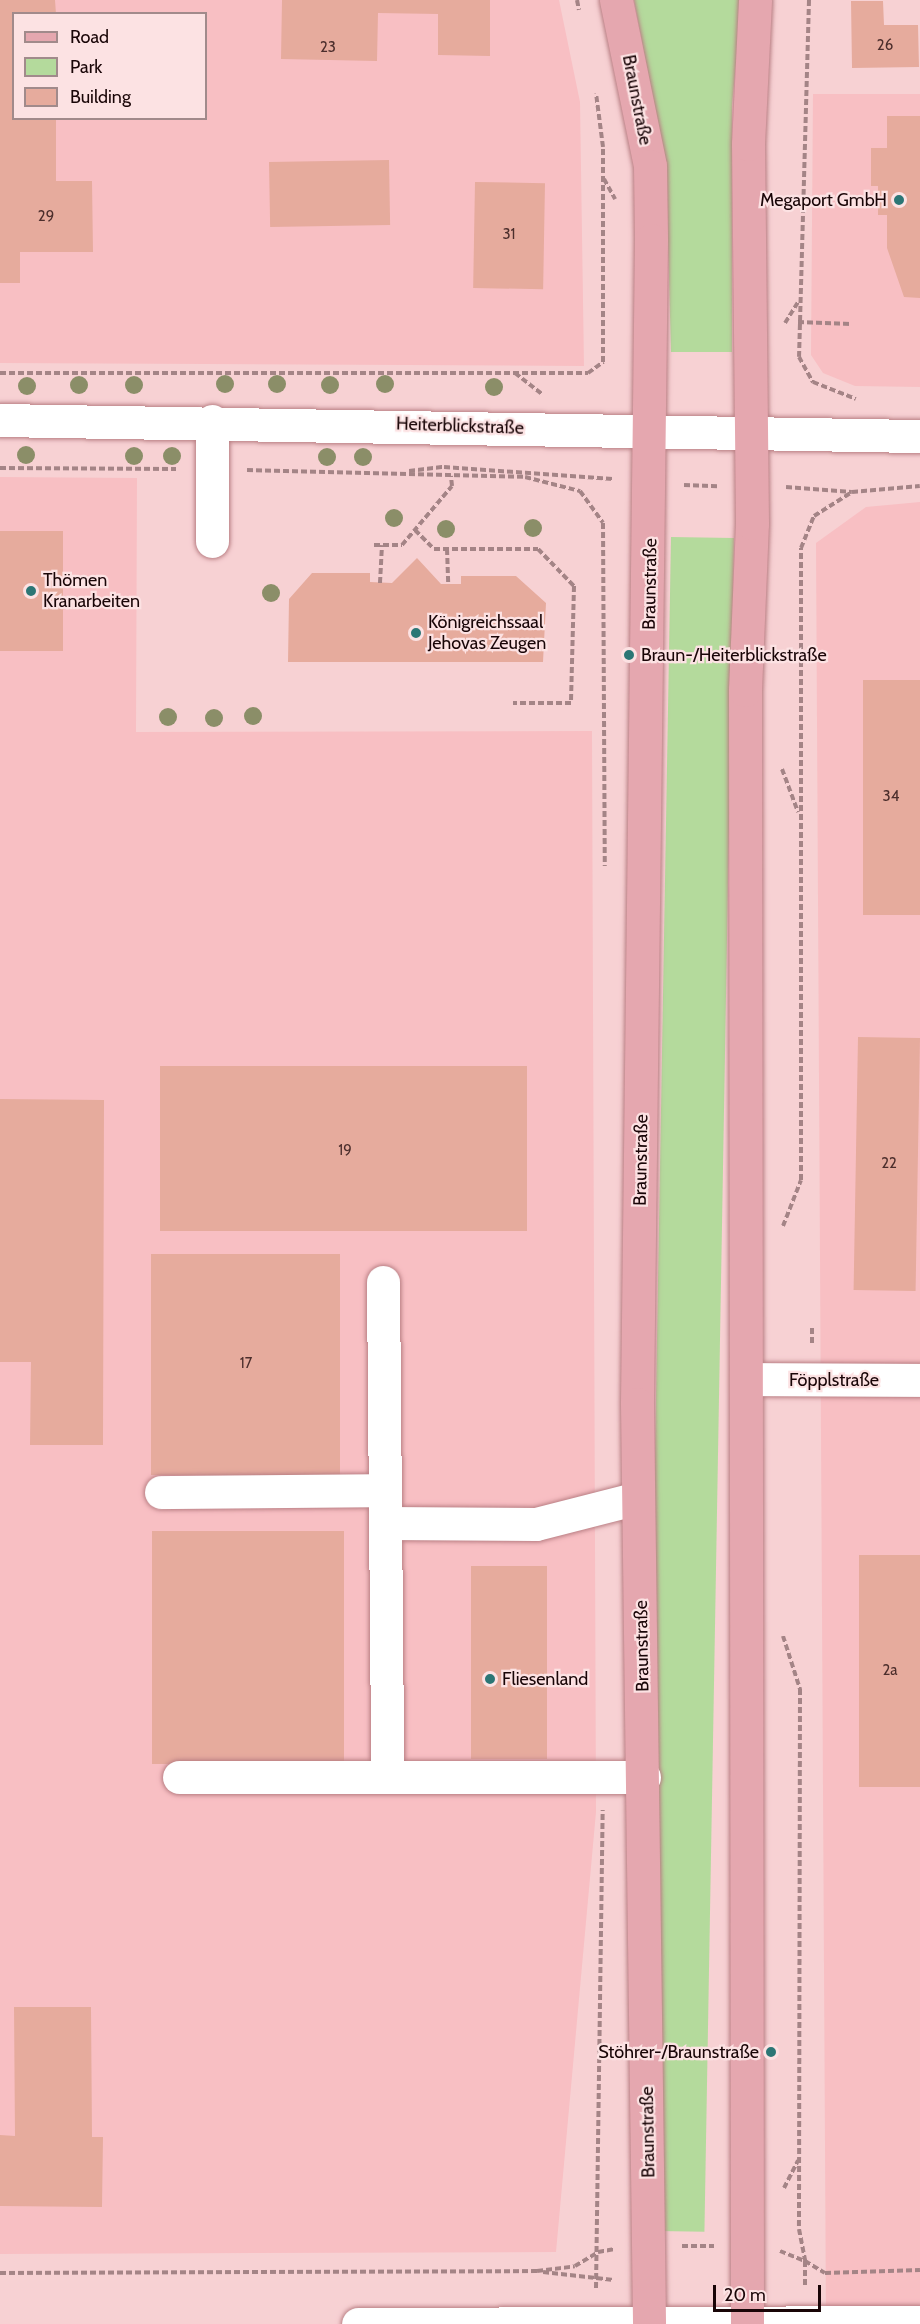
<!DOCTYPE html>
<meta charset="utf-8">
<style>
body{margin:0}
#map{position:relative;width:920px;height:2324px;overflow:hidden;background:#f7d1d3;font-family:Cabin,sans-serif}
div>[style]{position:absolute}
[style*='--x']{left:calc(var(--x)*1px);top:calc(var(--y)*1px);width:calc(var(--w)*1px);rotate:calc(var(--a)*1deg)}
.built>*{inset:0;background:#f8bfc3}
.green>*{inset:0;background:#b4da9c;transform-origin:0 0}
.building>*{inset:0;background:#e6ab9d;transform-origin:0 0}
.path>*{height:4px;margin-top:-2px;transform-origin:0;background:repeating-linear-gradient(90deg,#a48486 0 6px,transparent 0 9px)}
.roads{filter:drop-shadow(0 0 2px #b97f84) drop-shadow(0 0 2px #b97f84)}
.minor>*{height:33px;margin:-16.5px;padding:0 16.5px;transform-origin:16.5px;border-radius:16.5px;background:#fff}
.major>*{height:33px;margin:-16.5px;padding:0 16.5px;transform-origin:16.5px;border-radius:16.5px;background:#e5a7af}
.trees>*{width:18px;height:18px;margin:-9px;border-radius:50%;background:#8b8e68}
.dots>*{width:16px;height:16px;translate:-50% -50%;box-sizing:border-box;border:3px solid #fce2e3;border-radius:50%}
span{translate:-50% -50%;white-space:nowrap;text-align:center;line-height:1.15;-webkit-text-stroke:4.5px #fce2e3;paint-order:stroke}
.number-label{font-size:15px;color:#4c2e2c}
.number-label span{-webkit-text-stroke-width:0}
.street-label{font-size:18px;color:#190507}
.poi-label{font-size:18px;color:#190507}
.right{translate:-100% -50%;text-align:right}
.left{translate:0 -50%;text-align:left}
.legend{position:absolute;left:12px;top:12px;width:195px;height:108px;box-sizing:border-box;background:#fce2e3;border:2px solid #a18a8b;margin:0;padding:8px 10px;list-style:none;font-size:18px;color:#190507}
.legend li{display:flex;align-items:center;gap:12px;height:30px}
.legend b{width:30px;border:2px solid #a18a8b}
.scale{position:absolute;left:713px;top:2285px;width:108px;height:27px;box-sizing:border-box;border:3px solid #190507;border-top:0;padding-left:8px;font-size:18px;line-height:21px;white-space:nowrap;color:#190507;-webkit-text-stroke:4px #fce2e3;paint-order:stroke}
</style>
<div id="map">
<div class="built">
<i style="clip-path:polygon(evenodd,0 0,559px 0,580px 102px,584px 366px,0 363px,0 0,14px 14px,206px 14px,206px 118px,14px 118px,14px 14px)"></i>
<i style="clip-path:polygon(813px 94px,920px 94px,920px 387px,855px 386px,823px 373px,811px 355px)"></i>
<i style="clip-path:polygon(0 477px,137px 478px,136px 732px,592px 731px,596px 1812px,556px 2252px,0 2254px)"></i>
<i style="clip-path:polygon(920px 502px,920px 2324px,826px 2324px,816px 543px,866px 507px)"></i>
</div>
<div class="green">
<i style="clip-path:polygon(634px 0,742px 0,732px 105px,732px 352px,671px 352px,666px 166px)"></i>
<i style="left:671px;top:537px;width:63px;height:1694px;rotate:1deg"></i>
</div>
<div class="building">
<i style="clip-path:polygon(0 0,55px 0,56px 14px,14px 14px,14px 118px,56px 118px,56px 181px,92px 181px,93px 252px,20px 252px,20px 283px,0 283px)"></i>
<i style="clip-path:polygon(282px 0,490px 0,490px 56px,438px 55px,438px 14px,378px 13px,377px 61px,281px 59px)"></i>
<i style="clip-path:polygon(851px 1px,883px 1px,884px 25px,918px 25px,919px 67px,852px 68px)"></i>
<i style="clip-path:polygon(887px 116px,920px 116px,920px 298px,904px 297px,887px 248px,887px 215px,878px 215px,878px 186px,871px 186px,871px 148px,887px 148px)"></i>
<i style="left:389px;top:160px;width:65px;height:120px;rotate:89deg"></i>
<i style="left:475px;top:182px;width:70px;height:106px;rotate:1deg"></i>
<i style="left:0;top:531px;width:63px;height:120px"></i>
<i style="clip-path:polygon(417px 558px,441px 584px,461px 584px,461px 576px,516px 576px,546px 603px,543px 662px,288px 662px,289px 599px,312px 573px,370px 573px,370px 582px,392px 583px)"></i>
<i style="left:863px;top:680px;width:57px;height:235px"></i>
<i style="left:858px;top:1037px;width:62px;height:253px;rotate:1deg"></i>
<i style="left:527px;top:1066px;width:165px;height:367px;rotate:90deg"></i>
<i style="clip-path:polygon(0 1099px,104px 1100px,103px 1445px,30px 1445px,31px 1362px,0 1362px)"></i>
<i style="left:151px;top:1254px;width:189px;height:221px"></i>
<i style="left:344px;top:1531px;width:233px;height:192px;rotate:90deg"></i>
<i style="left:859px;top:1555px;width:61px;height:232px"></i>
<i style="left:471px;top:1566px;width:76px;height:193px"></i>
<i style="clip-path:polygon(14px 2007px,91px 2007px,92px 2137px,103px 2137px,102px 2207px,0 2206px,0 2135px,15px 2136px)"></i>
</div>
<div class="path">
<i style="--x:577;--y:0;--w:10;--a:79"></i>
<i style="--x:809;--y:0;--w:357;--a:91.6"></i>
<i style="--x:799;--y:357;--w:29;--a:61"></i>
<i style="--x:813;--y:382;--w:46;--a:21.6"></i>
<i style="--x:604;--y:179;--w:23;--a:61"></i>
<i style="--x:798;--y:322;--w:53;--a:2.2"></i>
<i style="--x:785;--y:323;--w:25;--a:-58"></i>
<i style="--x:0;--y:373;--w:588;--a:0"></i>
<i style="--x:588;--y:373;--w:19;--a:-36"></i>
<i style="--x:603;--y:362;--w:215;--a:-90"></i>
<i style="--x:603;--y:147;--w:54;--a:-97.4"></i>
<i style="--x:515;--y:373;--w:34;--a:38"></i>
<i style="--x:0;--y:468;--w:176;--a:0.3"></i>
<i style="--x:247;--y:470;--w:278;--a:1.4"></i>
<i style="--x:525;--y:477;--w:57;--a:14.3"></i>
<i style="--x:580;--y:491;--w:39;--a:54"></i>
<i style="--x:603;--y:523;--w:343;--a:89.7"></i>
<i style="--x:409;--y:471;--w:35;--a:-7"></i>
<i style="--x:444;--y:467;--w:169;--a:4.1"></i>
<i style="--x:684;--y:485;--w:34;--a:2"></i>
<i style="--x:786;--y:487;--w:66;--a:4.3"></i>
<i style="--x:415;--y:530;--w:27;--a:45"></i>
<i style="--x:434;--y:549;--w:104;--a:0"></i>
<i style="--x:538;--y:549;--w:52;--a:45.8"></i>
<i style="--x:574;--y:586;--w:117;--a:91.5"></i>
<i style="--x:571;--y:703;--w:58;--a:180"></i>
<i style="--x:374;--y:545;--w:28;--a:0"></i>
<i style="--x:402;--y:545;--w:77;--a:-49.7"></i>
<i style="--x:452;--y:486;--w:10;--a:-96"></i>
<i style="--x:447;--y:549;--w:35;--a:88"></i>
<i style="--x:380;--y:583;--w:38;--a:-87"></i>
<i style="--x:782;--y:769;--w:46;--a:69.6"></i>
<i style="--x:783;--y:1226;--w:49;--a:-68.6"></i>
<i style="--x:801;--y:1180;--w:632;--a:-90"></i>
<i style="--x:801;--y:548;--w:35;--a:-68"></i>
<i style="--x:814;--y:516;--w:45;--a:-32.3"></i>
<i style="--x:852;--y:492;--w:68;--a:-5"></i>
<i style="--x:812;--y:1328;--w:18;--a:90"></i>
<i style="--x:783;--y:1636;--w:56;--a:72.2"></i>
<i style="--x:800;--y:1689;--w:540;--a:90.11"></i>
<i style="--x:799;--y:2229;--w:33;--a:79"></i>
<i style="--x:805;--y:2261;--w:23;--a:31"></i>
<i style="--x:825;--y:2273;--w:95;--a:-1.8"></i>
<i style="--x:784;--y:2188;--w:31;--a:-63"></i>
<i style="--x:682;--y:2246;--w:32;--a:0"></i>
<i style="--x:780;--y:2251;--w:27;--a:22"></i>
<i style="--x:805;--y:2261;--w:26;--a:90"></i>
<i style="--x:543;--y:2272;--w:71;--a:6.4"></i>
<i style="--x:0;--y:2273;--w:537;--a:-0.21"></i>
<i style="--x:537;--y:2271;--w:38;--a:-7"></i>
<i style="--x:575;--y:2266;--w:27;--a:-31"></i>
<i style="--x:598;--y:2252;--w:17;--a:-10"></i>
<i style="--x:596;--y:2288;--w:478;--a:-89.2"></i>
</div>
<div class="roads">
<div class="minor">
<i style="--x:0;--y:420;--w:920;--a:1"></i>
<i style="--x:212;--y:541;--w:120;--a:-90"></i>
<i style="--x:383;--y:1282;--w:494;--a:89.5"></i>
<i style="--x:748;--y:1379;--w:172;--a:0.3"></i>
<i style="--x:161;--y:1492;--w:224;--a:-0.5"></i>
<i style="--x:386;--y:1523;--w:150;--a:0.4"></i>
<i style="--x:536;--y:1524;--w:105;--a:-14.3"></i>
<i style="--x:179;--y:1777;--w:465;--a:0"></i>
<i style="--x:358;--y:2324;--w:562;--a:-0.2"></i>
</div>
<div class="major">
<i style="--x:616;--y:0;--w:169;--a:78.4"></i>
<i style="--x:650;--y:166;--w:74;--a:89.2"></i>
<i style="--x:651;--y:240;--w:1164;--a:90.69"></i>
<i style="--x:637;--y:1404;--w:920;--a:89.25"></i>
<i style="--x:747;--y:2324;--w:1634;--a:-90.07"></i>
<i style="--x:745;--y:690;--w:167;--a:-87.6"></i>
<i style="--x:752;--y:523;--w:379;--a:-90.6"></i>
<i style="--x:748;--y:144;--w:144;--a:-87.2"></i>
</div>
</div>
<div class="trees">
<i style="left:225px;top:384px"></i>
<i style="left:277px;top:384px"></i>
<i style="left:385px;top:384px"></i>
<i style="left:79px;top:385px"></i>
<i style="left:134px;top:385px"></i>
<i style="left:330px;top:385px"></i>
<i style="left:27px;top:386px"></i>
<i style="left:494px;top:387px"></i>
<i style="left:26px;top:455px"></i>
<i style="left:134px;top:456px"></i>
<i style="left:172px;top:456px"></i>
<i style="left:327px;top:457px"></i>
<i style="left:363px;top:457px"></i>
<i style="left:394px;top:518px"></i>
<i style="left:533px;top:528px"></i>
<i style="left:446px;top:529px"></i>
<i style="left:271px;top:593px"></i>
<i style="left:253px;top:716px"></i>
<i style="left:168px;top:717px"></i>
<i style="left:214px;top:718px"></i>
</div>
<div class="dots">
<i style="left:899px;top:200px;background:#2c7675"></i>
<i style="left:31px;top:591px;background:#2c7675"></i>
<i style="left:416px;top:633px;background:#2c7675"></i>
<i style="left:629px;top:655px;background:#2c7675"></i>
<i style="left:490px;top:1679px;background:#2c7675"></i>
<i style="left:771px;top:2052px;background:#2c7675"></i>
</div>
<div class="number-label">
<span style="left:885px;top:46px">26</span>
<span style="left:328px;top:48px">23</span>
<span style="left:46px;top:217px">29</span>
<span style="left:509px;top:235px">31</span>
<span style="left:891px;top:797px">34</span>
<span style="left:345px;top:1151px">19</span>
<span style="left:889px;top:1164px">22</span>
<span style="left:246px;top:1364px">17</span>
<span style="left:890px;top:1671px">2a</span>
</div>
<div class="street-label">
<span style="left:637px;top:100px;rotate:79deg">Braunstraße</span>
<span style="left:460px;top:426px;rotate:2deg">Heiterblickstraße</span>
<span style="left:650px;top:584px;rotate:-89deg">Braunstraße</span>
<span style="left:641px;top:1160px;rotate:-89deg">Braunstraße</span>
<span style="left:834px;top:1380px">Föpplstraße</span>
<span style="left:642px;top:1646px;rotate:-91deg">Braunstraße</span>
<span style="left:648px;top:2132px;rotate:-91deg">Braunstraße</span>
</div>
<div class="poi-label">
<span class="right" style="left:887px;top:200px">Megaport GmbH</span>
<span class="left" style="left:43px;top:591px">Thömen<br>Kranarbeiten</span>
<span class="left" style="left:428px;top:633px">Königreichssaal<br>Jehovas Zeugen</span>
<span class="left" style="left:641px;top:655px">Braun-/Heiterblickstraße</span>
<span class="left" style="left:502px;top:1679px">Fliesenland</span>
<span class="right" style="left:759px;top:2052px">Stöhrer-/Braunstraße</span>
</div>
<ul class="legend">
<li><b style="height:8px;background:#e5a7af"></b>Road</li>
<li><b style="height:16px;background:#b4da9c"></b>Park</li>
<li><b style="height:16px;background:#e6ab9d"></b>Building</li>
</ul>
<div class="scale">20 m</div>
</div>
